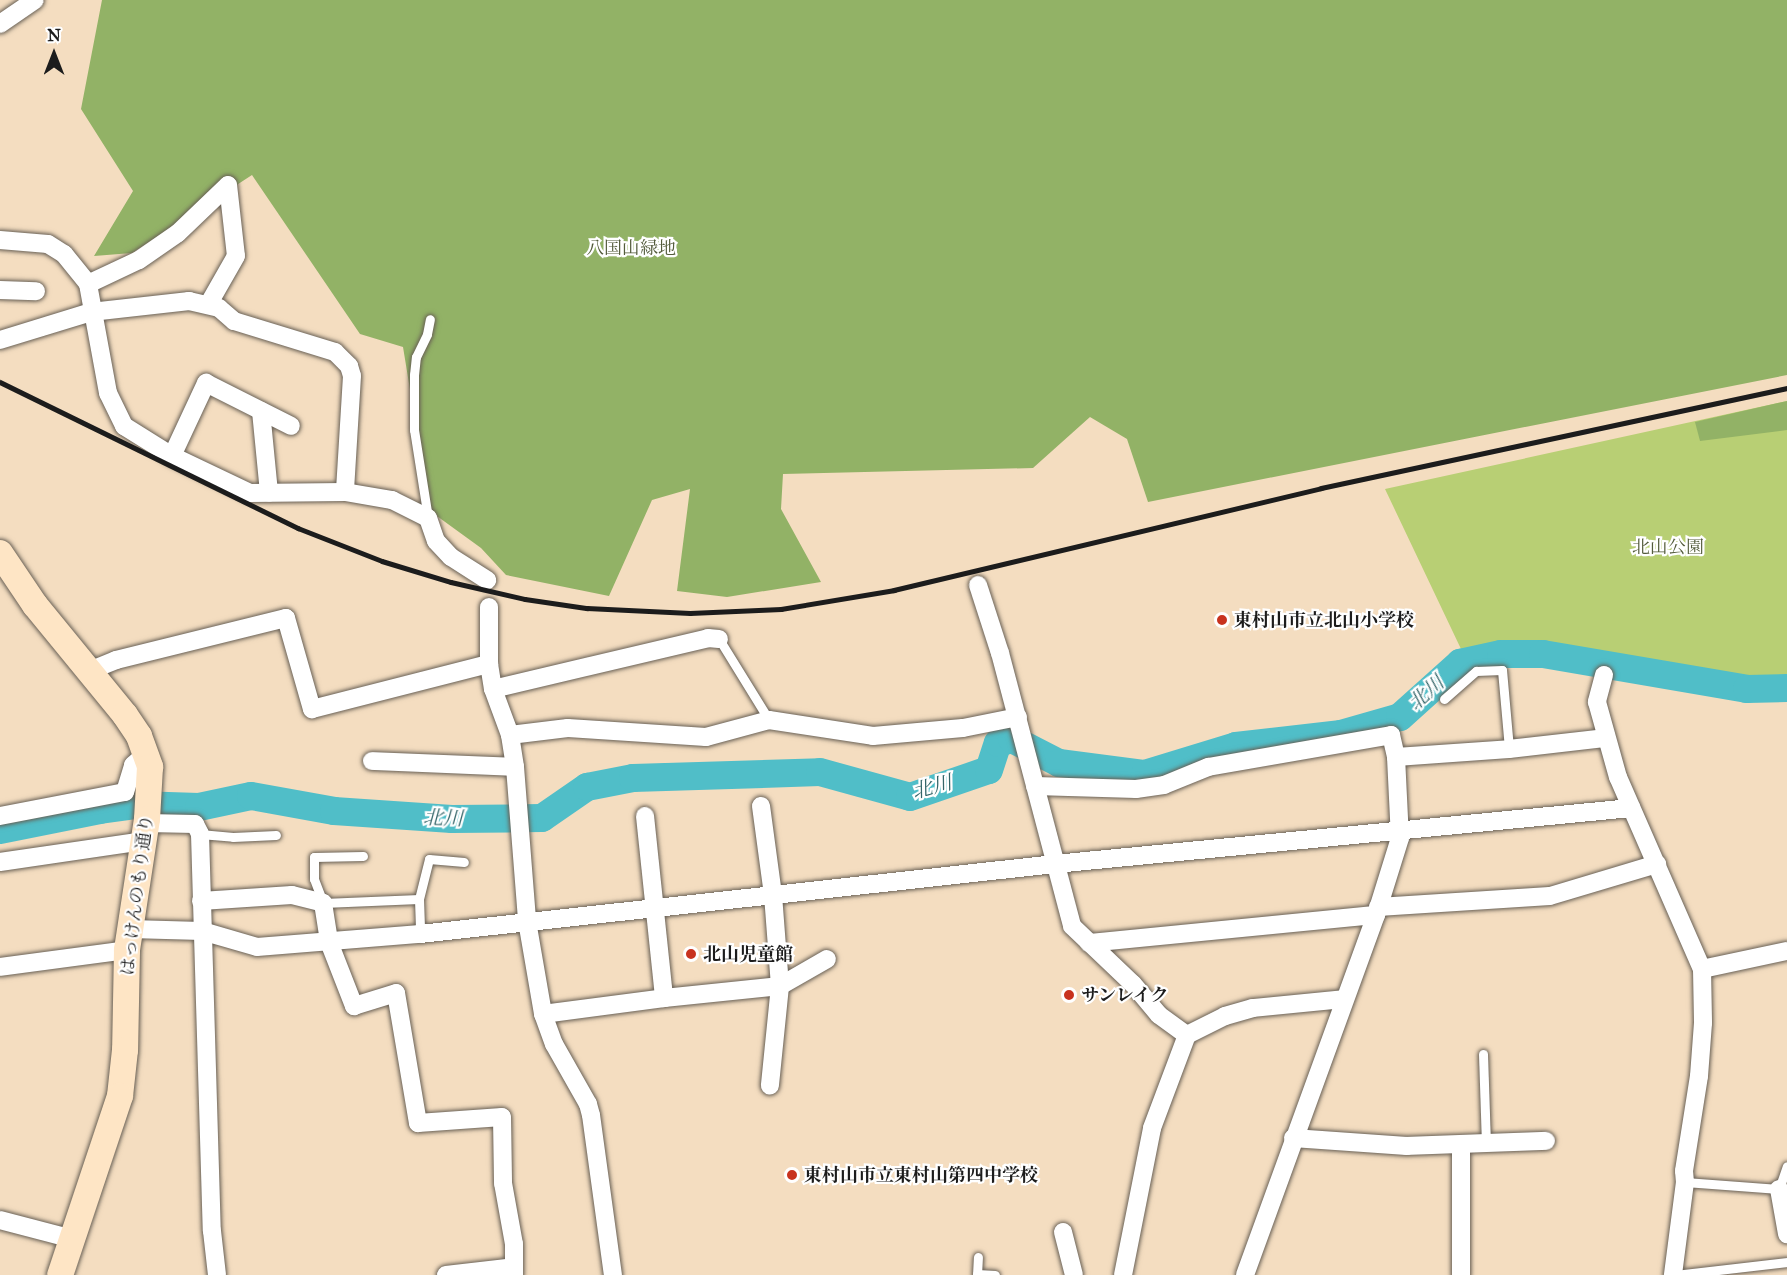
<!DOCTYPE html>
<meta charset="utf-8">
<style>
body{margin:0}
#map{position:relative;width:1787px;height:1275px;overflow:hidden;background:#f4ddc0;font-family:"IM FELL Great Primer","Noto Serif JP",serif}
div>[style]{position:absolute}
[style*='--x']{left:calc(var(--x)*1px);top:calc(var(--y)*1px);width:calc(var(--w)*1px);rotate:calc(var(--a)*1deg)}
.green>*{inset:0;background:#b8cf74}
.forest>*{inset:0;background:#92b266}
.river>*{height:28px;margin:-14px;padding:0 14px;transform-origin:14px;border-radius:14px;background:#50bec8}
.roads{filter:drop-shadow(0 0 2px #686055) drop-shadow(0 0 2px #686055)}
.lane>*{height:9px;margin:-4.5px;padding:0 4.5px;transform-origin:4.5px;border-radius:4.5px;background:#fff}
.street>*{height:18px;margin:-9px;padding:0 9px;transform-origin:9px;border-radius:9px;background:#fff}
.secondary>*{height:26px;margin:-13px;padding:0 13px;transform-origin:13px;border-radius:13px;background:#fee5c5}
.rail>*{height:4.5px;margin:-2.25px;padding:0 2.25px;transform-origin:2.25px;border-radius:2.25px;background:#1c1c1c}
.dots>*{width:16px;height:16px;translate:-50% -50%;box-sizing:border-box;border:3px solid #fff;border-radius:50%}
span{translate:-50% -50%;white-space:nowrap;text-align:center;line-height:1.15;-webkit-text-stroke:4.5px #fff;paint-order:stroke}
.park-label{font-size:18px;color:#535b3b}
.poi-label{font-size:18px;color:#1c1c1c;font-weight:700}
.left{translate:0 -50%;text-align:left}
.street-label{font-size:18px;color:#1c1c1c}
.water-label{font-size:20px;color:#336569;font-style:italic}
.north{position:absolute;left:24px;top:24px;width:60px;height:60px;-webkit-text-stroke:4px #fff;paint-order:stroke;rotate:0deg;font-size:16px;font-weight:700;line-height:24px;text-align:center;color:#1c1c1c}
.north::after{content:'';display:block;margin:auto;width:21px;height:27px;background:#1c1c1c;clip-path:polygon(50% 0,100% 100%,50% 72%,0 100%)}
</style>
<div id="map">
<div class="green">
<i style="clip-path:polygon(1787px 401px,1787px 676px,1770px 680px,1511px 640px,1461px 649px,1385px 489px)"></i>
</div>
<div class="forest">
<i style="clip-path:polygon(102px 0,1787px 0,1787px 375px,1148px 502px,1127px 439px,1090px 417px,1033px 468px,783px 474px,781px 509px,821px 582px,727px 597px,677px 591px,690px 489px,652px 500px,609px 596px,506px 575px,481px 548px,430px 511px,403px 347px,360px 334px,252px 175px,132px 253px,94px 256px,133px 191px,81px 109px)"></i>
<i style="clip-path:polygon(1787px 401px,1787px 430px,1700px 441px,1695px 422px)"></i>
</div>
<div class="river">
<i style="--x:0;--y:830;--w:102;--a:-11.3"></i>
<i style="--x:100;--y:810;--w:37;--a:-8"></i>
<i style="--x:137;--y:805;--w:62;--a:1.8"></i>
<i style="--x:199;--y:807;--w:53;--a:-11.9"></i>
<i style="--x:251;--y:796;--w:84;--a:10.2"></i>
<i style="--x:334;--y:811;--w:118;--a:3.9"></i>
<i style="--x:452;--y:819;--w:90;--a:-0.6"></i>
<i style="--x:542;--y:818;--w:55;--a:-34.6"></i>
<i style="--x:587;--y:787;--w:47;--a:-11.1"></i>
<i style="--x:633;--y:778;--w:187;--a:-1.8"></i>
<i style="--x:820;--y:772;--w:93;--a:15.5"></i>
<i style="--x:910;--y:797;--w:83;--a:-18.9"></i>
<i style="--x:989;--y:770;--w:28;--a:-72"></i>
<i style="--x:998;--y:743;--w:15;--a:-16"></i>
<i style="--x:1012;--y:739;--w:53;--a:27.1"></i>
<i style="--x:1059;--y:763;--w:87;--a:7.3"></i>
<i style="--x:1145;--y:774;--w:95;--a:-17.1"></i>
<i style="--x:1236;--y:746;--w:106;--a:-6.5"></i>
<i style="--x:1341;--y:734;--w:61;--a:-16.1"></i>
<i style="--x:1400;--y:717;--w:81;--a:-42"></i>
<i style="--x:1460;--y:663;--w:42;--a:-12.4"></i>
<i style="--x:1501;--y:654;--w:42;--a:0"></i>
<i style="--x:1543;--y:654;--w:207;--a:9.7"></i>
<i style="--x:1747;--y:689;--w:40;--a:-1.4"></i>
</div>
<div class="roads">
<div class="lane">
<i style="--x:428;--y:518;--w:89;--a:-99"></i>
<i style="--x:414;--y:430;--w:55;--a:-90"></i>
<i style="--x:414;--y:375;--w:18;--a:-84"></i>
<i style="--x:416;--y:357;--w:25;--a:-64"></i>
<i style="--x:427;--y:334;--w:15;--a:-79"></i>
<i style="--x:719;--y:639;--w:95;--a:58.3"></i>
<i style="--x:1444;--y:699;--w:43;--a:-41.2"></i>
<i style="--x:1476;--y:671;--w:26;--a:-2"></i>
<i style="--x:1502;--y:670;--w:79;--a:84.9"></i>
<i style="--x:200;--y:834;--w:33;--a:5"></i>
<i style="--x:233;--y:837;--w:43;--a:-2.7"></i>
<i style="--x:363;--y:856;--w:49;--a:178.8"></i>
<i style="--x:314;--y:857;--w:22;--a:90"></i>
<i style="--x:314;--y:879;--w:26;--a:69"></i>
<i style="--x:323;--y:903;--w:96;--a:-2.4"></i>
<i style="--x:419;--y:899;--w:41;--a:-76"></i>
<i style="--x:429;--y:859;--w:35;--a:5"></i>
<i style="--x:419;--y:899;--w:35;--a:88"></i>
<i style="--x:1483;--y:1054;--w:90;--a:88.1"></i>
<i style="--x:1685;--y:1182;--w:94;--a:4.3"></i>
<i style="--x:1779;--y:1189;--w:24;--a:-71"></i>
<i style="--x:977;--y:1274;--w:18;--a:3"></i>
<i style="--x:977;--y:1275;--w:18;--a:-87"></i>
<i style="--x:1675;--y:1275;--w:113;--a:-6.6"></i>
</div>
<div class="street">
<i style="--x:0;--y:24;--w:42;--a:-34.4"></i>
<i style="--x:0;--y:240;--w:48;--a:4.8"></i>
<i style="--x:48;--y:244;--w:19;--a:32"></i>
<i style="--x:64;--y:254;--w:38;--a:51"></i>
<i style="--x:88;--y:284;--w:111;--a:79.6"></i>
<i style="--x:108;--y:393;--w:37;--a:64"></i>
<i style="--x:124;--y:426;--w:57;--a:32"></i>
<i style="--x:172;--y:456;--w:86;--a:25.4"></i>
<i style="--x:250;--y:493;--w:95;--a:-0.6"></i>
<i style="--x:345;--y:492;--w:48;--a:9.7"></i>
<i style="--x:392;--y:500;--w:40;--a:26.6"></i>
<i style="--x:428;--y:518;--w:24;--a:71"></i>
<i style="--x:436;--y:541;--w:22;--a:47"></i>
<i style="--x:451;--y:557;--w:43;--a:32.6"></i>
<i style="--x:88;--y:284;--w:56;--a:-25.2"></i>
<i style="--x:139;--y:260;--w:47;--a:-34.7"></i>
<i style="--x:178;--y:233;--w:69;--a:-43.8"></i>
<i style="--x:228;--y:185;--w:71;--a:83.6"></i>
<i style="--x:236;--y:256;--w:56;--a:119.7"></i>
<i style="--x:0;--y:290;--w:36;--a:2"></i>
<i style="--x:0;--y:340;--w:95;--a:-17.1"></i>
<i style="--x:91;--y:312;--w:99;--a:-6.4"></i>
<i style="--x:189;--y:301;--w:31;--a:13"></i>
<i style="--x:219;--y:308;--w:20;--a:41"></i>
<i style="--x:234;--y:321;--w:106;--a:17.1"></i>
<i style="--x:335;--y:352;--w:20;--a:45"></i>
<i style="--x:349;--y:366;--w:10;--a:73"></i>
<i style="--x:352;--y:376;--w:116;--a:93.5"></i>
<i style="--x:261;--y:411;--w:82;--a:84.4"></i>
<i style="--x:172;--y:456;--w:81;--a:-65"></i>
<i style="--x:206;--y:383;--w:95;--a:26.8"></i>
<i style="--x:978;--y:585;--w:71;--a:72.1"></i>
<i style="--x:1000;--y:653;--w:282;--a:75.2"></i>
<i style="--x:1072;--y:926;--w:84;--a:43.6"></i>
<i style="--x:1133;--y:984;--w:40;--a:50"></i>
<i style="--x:1159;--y:1015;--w:34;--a:36"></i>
<i style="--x:489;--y:664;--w:25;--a:81"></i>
<i style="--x:493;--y:689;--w:49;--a:69.7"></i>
<i style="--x:510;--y:735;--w:32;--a:81"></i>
<i style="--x:515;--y:767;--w:154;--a:85.5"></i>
<i style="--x:527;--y:921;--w:94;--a:80.2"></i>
<i style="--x:543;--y:1014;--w:32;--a:70"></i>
<i style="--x:554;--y:1044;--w:69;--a:60.5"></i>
<i style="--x:588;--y:1104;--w:11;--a:75"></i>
<i style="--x:591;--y:1115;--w:162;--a:82.2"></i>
<i style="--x:89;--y:671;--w:29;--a:-22"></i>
<i style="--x:116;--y:660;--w:175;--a:-13.9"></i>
<i style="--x:286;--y:618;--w:95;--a:74.1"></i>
<i style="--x:312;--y:709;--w:183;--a:-14.3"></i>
<i style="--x:489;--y:664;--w:57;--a:-90"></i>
<i style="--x:1604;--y:675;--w:28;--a:105"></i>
<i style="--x:1597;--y:702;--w:78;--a:74.4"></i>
<i style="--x:1618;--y:777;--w:210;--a:66.4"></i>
<i style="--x:1702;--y:969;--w:54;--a:88.9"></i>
<i style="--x:1703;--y:1023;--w:53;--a:94.3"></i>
<i style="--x:1699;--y:1076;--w:96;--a:99"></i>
<i style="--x:1684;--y:1171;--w:11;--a:85"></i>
<i style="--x:1685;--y:1182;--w:94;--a:97.4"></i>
<i style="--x:493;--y:689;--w:221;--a:-13.3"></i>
<i style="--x:708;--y:638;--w:11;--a:5"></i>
<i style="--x:510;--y:735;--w:58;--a:-6.9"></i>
<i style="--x:568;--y:728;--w:138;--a:3.7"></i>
<i style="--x:706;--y:737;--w:65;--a:-15.1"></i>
<i style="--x:769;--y:720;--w:105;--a:8.7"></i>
<i style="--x:873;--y:736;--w:90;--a:-5.1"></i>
<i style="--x:963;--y:728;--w:56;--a:-11.3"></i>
<i style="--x:1396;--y:757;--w:113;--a:-4"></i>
<i style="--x:1509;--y:749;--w:98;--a:-6.5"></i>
<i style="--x:372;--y:761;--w:143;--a:2.4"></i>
<i style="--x:1035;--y:786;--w:101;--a:1.7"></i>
<i style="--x:1136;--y:789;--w:28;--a:-8"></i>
<i style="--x:1164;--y:785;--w:48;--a:-22.2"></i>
<i style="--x:1208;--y:767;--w:186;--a:-9.9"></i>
<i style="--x:1391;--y:735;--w:23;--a:77"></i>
<i style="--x:1396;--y:757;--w:81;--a:87.2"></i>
<i style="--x:1400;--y:838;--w:81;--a:107.3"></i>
<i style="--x:1376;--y:915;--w:383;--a:110"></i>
<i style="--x:761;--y:806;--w:90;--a:82.3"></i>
<i style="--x:773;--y:895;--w:91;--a:85.6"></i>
<i style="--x:780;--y:986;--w:100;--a:95.8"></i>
<i style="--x:0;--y:816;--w:127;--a:-10.9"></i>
<i style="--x:125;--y:792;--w:28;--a:-73"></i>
<i style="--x:133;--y:765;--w:18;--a:-41"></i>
<i style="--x:645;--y:816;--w:183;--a:84"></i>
<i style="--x:664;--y:998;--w:117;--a:-5.9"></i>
<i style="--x:780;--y:986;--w:54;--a:-29.9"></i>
<i style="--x:146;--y:823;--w:49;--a:1.2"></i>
<i style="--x:195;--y:824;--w:11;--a:63"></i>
<i style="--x:200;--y:834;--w:397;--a:88.3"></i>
<i style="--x:212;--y:1231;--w:44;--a:83.5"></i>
<i style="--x:0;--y:862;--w:146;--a:-8.3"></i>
<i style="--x:201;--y:901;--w:91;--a:-3.8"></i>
<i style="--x:292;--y:895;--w:32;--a:14"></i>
<i style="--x:323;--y:903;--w:39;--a:81"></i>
<i style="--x:329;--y:942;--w:69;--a:68.7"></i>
<i style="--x:354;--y:1006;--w:44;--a:-17.2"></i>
<i style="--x:396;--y:993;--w:132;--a:80.4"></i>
<i style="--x:418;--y:1123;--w:84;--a:-4.1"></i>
<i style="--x:502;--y:1117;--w:66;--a:89.1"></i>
<i style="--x:503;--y:1183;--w:62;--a:79.8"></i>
<i style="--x:514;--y:1244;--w:23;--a:90"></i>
<i style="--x:1378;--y:907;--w:172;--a:-3.7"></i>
<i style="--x:1550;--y:896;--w:112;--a:-16.7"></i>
<i style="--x:130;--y:929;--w:72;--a:1.6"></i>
<i style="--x:202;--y:931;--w:57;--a:16.2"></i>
<i style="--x:257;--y:947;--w:164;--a:-4.6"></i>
<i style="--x:420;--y:934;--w:639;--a:-6.29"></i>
<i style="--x:1055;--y:864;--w:579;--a:-5.55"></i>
<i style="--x:1089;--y:943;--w:288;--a:-5.6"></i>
<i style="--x:0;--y:967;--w:128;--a:-7.6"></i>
<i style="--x:1702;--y:969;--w:87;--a:-12"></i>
<i style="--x:543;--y:1014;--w:122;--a:-7.5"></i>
<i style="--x:1293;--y:1138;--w:114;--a:4"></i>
<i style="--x:1407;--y:1146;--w:139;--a:-2.1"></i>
<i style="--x:1461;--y:1145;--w:130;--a:90"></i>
<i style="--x:1779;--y:1189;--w:46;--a:79.9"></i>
<i style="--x:0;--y:1220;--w:75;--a:14.6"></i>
<i style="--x:1063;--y:1232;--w:44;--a:75.7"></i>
<i style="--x:446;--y:1275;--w:68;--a:-6.7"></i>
<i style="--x:514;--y:1267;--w:8;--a:90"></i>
<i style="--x:1123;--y:1275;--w:150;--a:-78.8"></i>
<i style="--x:1152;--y:1128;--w:99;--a:-69.4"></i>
<i style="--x:1187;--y:1035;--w:42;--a:-26.6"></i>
<i style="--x:1225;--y:1016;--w:29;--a:-16"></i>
<i style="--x:1253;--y:1008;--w:92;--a:-5.6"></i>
</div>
<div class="secondary">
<i style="--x:0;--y:553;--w:63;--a:56.1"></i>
<i style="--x:35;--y:605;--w:142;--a:50.7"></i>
<i style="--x:125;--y:715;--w:25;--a:56"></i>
<i style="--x:139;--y:736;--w:33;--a:70"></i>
<i style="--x:150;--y:767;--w:52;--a:93.3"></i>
<i style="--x:147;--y:819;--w:133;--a:98.7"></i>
<i style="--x:127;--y:950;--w:100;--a:91.1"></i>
<i style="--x:125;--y:1050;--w:46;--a:96.2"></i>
<i style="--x:120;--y:1096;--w:189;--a:108.5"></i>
</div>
</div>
<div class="rail">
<i style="--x:0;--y:382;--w:332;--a:26.1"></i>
<i style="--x:298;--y:528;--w:90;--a:21.4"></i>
<i style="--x:382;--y:561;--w:72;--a:16.9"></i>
<i style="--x:451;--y:582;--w:76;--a:12.9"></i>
<i style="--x:525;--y:599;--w:63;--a:8.3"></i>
<i style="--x:587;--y:608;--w:103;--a:2.8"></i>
<i style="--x:690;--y:613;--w:91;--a:-2.5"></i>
<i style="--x:781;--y:609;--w:115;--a:-9.5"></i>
<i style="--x:894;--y:590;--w:439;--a:-13.4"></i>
<i style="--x:1321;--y:488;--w:477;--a:-12.1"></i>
</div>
<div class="dots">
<i style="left:1222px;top:620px;background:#c8321e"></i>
<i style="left:691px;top:954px;background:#c8321e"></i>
<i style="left:1069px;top:995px;background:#c8321e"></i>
<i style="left:792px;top:1175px;background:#c8321e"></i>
</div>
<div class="park-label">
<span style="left:631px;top:248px">八国山緑地</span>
<span style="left:1668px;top:547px">北山公園</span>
</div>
<div class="poi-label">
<span class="left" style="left:1234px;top:620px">東村山市立北山小学校</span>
<span class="left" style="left:703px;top:954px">北山児童館</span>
<span class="left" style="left:1081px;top:995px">サンレイク</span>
<span class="left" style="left:804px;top:1175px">東村山市立東村山第四中学校</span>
</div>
<div class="street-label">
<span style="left:137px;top:895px;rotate:-83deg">はっけんのもり通り</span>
</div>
<div class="water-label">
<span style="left:1426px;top:693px;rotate:-42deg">北川</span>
<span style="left:932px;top:787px;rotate:-15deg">北川</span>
<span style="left:443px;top:818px;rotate:2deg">北川</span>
</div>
<div class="north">N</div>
</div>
